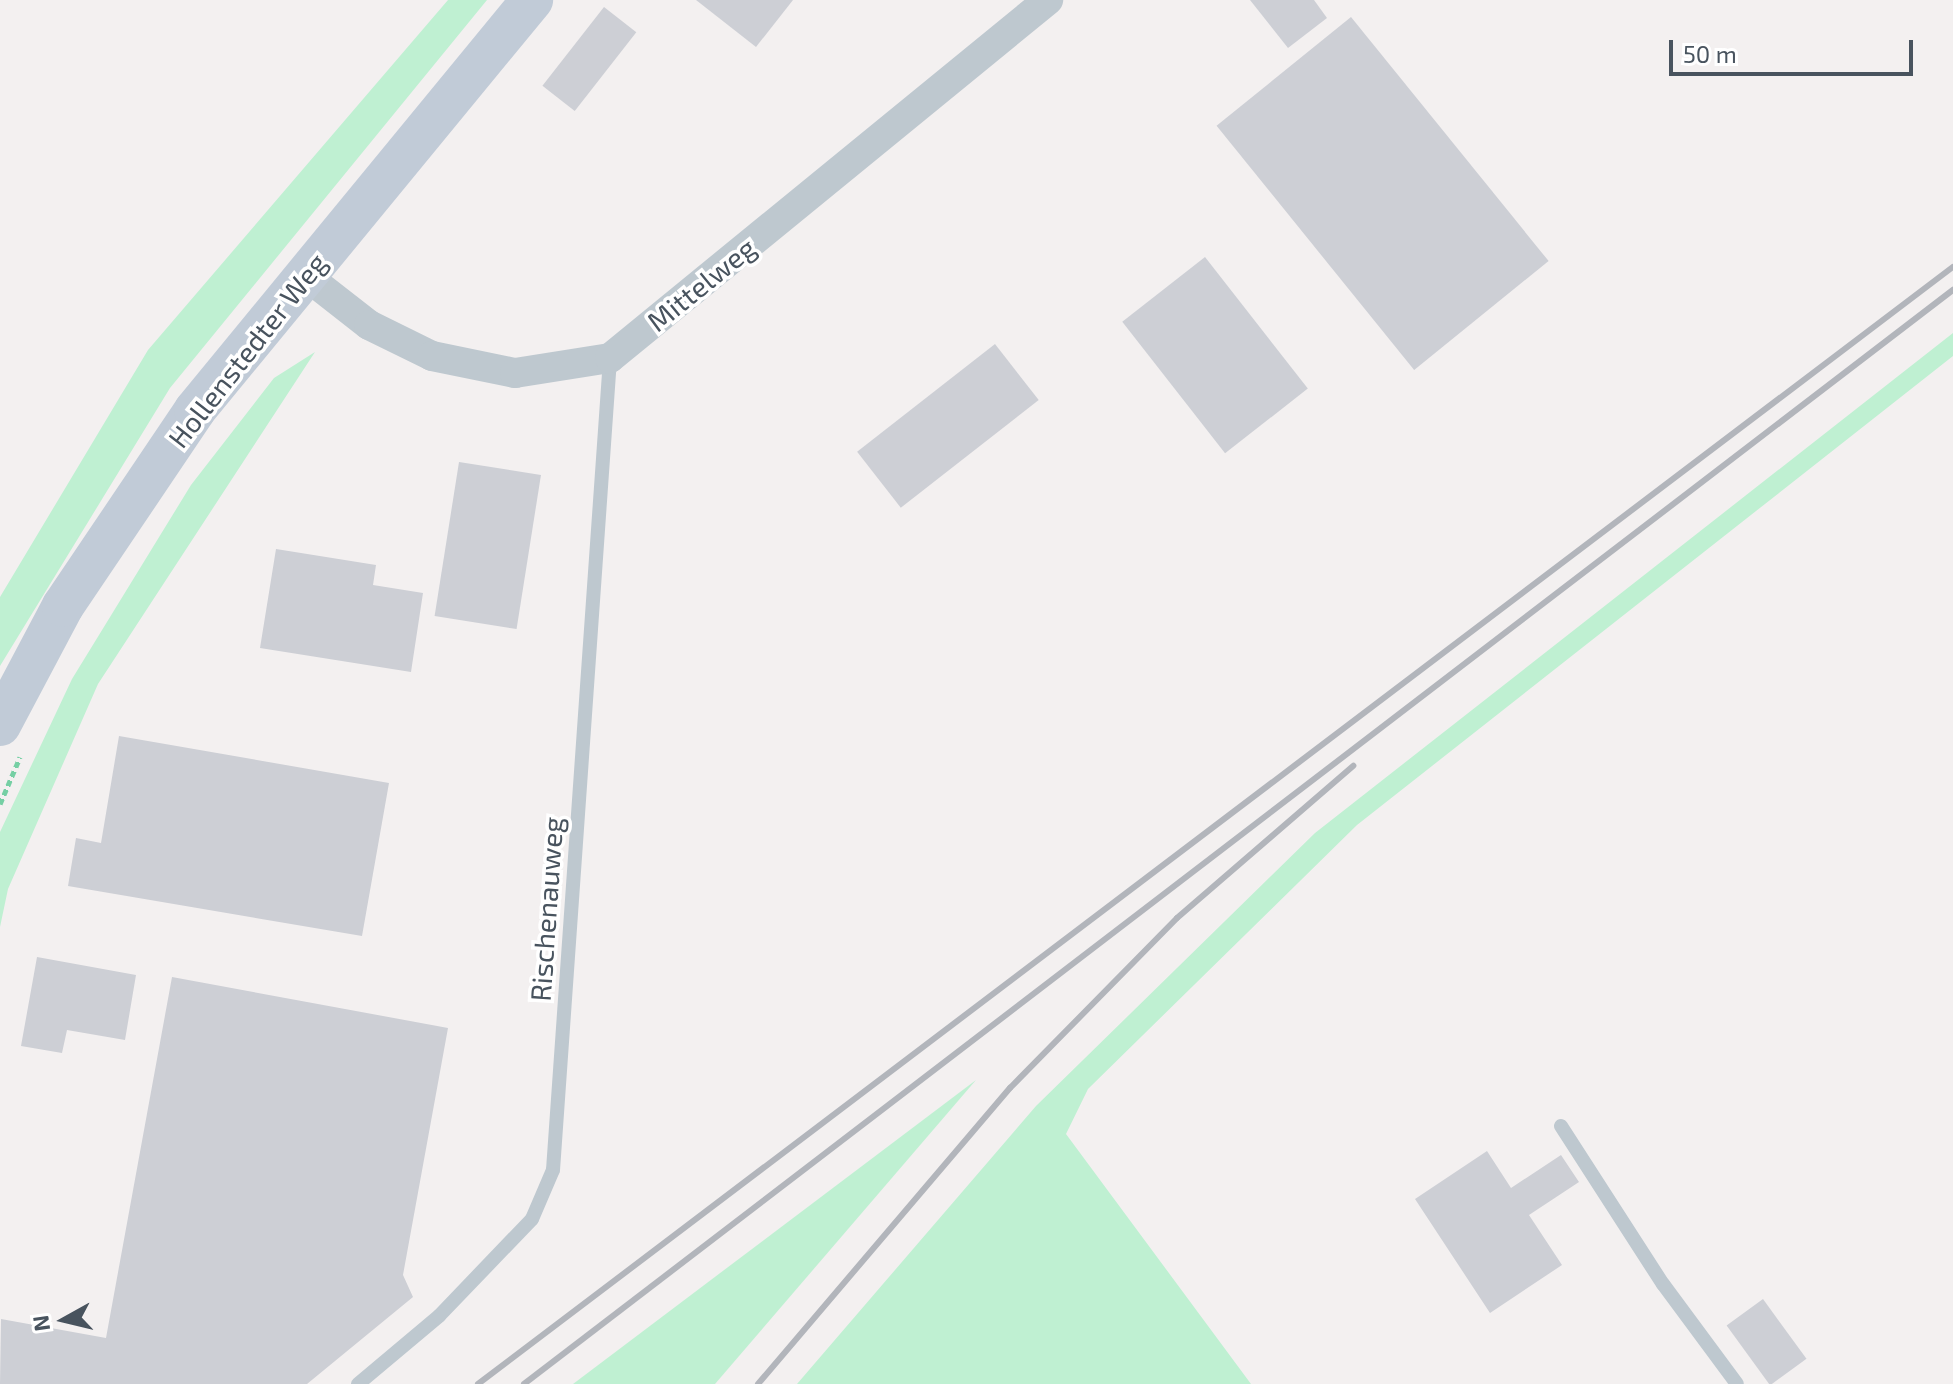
<!DOCTYPE html>
<style>
body{margin:0}
#map{position:relative;width:1953px;height:1384px;overflow:hidden;background:#f3f0f0;font-family:"Exo 2",sans-serif}
div>[style]{position:absolute}
[style*='--x']{left:calc(var(--x)*1px);top:calc(var(--y)*1px);width:calc(var(--w)*1px);rotate:calc(var(--a)*1deg)}
.green>*{inset:0;background:#bff0d2}
.building>*{inset:0;background:#cdcfd5;transform-origin:0 0}
.path>*{height:5px;margin-top:-2.5px;transform-origin:0;background:repeating-linear-gradient(90deg,#76cfa4 0 6px,transparent 0 10px)}
.lane>*{height:14px;margin:-7px;padding:0 7px;transform-origin:7px;border-radius:7px;background:#bec8cf}
.street>*{height:30px;margin:-15px;padding:0 15px;transform-origin:15px;border-radius:15px;background:#bec8cf}
.secondary>*{height:42px;margin:-21px;padding:0 21px;transform-origin:21px;border-radius:21px;background:#c1cbd7}
.rail>*{height:6px;margin:-3px;padding:0 3px;transform-origin:3px;border-radius:3px;background:#b2b5bb}
span{translate:-50% -50%;white-space:nowrap;text-align:center;line-height:1.15;-webkit-text-stroke:7px #fff;paint-order:stroke}
.street-label{font-size:28px;color:#48535e}
.north{position:absolute;left:24px;top:1280px;width:80px;height:80px;-webkit-text-stroke:6px #fff;paint-order:stroke;rotate:262deg;font-size:22px;font-weight:700;line-height:32px;text-align:center;color:#48535e}
.north::after{content:'';display:block;margin:auto;width:28px;height:36px;background:#48535e;clip-path:polygon(50% 0,100% 100%,50% 72%,0 100%)}
.scale{position:absolute;left:1669px;top:40px;width:244px;height:36px;box-sizing:border-box;border:4px solid #48535e;border-top:0;padding-left:10px;font-size:24px;line-height:28px;white-space:nowrap;color:#48535e;-webkit-text-stroke:6px #fff;paint-order:stroke}
</style>
<div id="map">
<div class="green">
<i style="clip-path:polygon(448px 0,487px 0,170px 388px,0 666px,0 597px,148px 350px)"></i>
<i style="clip-path:polygon(1953px 333px,1953px 356px,1357px 825px,1088px 1089px,1066px 1134px,1251px 1384px,797px 1384px,1036px 1106px,1315px 833px)"></i>
<i style="clip-path:polygon(315px 352px,98px 684px,8px 889px,0 927px,0 832px,72px 679px,191px 485px,274px 378px)"></i>
<i style="clip-path:polygon(976px 1080px,715px 1384px,573px 1384px)"></i>
</div>
<div class="building">
<i style="clip-path:polygon(696px 0,793px 0,756px 47px)"></i>
<i style="clip-path:polygon(1250px 0,1314px 0,1327px 18px,1288px 48px)"></i>
<i style="left:604px;top:7px;width:41px;height:100px;rotate:38deg"></i>
<i style="left:1351px;top:17px;width:314px;height:173px;rotate:51deg"></i>
<i style="left:1205px;top:257px;width:167px;height:105px;rotate:52deg"></i>
<i style="left:995px;top:344px;width:71px;height:175px;rotate:52deg"></i>
<i style="left:459px;top:462px;width:83px;height:156px;rotate:9deg"></i>
<i style="clip-path:polygon(276px 549px,376px 565px,373px 585px,423px 593px,411px 672px,260px 648px)"></i>
<i style="clip-path:polygon(119px 736px,389px 783px,362px 936px,68px 886px,76px 838px,101px 843px)"></i>
<i style="clip-path:polygon(37px 957px,136px 975px,125px 1040px,67px 1030px,62px 1053px,21px 1046px)"></i>
<i style="clip-path:polygon(172px 977px,448px 1028px,403px 1275px,413px 1297px,307px 1384px,0 1384px,1px 1319px,106px 1338px)"></i>
<i style="clip-path:polygon(1487px 1151px,1511px 1188px,1561px 1155px,1579px 1182px,1529px 1215px,1562px 1265px,1490px 1313px,1415px 1199px)"></i>
<i style="left:1763px;top:1299px;width:74px;height:45px;rotate:54deg"></i>
</div>
<div class="path">
<i style="--x:0;--y:804;--w:51;--a:-66.9"></i>
</div>
<div class="lane">
<i style="--x:1561;--y:1126;--w:188;--a:57.2"></i>
<i style="--x:1663;--y:1284;--w:124;--a:53.5"></i>
<i style="--x:358;--y:1384;--w:106;--a:-40"></i>
<i style="--x:439;--y:1316;--w:134;--a:-46.2"></i>
<i style="--x:532;--y:1219;--w:53;--a:-66.8"></i>
<i style="--x:553;--y:1170;--w:814;--a:-85.98"></i>
</div>
<div class="street">
<i style="--x:305;--y:275;--w:81;--a:38"></i>
<i style="--x:369;--y:325;--w:70;--a:26.2"></i>
<i style="--x:432;--y:356;--w:85;--a:11.6"></i>
<i style="--x:515;--y:373;--w:96;--a:-9"></i>
<i style="--x:610;--y:358;--w:566;--a:-39.26"></i>
</div>
<div class="secondary">
<i style="--x:0;--y:725;--w:135;--a:-62.1"></i>
<i style="--x:63;--y:606;--w:236;--a:-56"></i>
<i style="--x:195;--y:410;--w:531;--a:-50.58"></i>
</div>
<div class="rail">
<i style="--x:478;--y:1384;--w:1850;--a:-37.14"></i>
<i style="--x:524;--y:1384;--w:1800;--a:-37.44"></i>
<i style="--x:758;--y:1384;--w:389;--a:-49.6"></i>
<i style="--x:1010;--y:1088;--w:238;--a:-45.5"></i>
<i style="--x:1177;--y:918;--w:233;--a:-40.8"></i>
</div>
<div class="street-label">
<span style="left:701px;top:284px;rotate:-39deg">Mittelweg</span>
<span style="left:247px;top:350px;rotate:-52deg">Hollenstedter Weg</span>
<span style="left:546px;top:909px;rotate:-86deg">Rischenauweg</span>
</div>
<div class="north">N</div>
<div class="scale">50 m</div>
</div>
